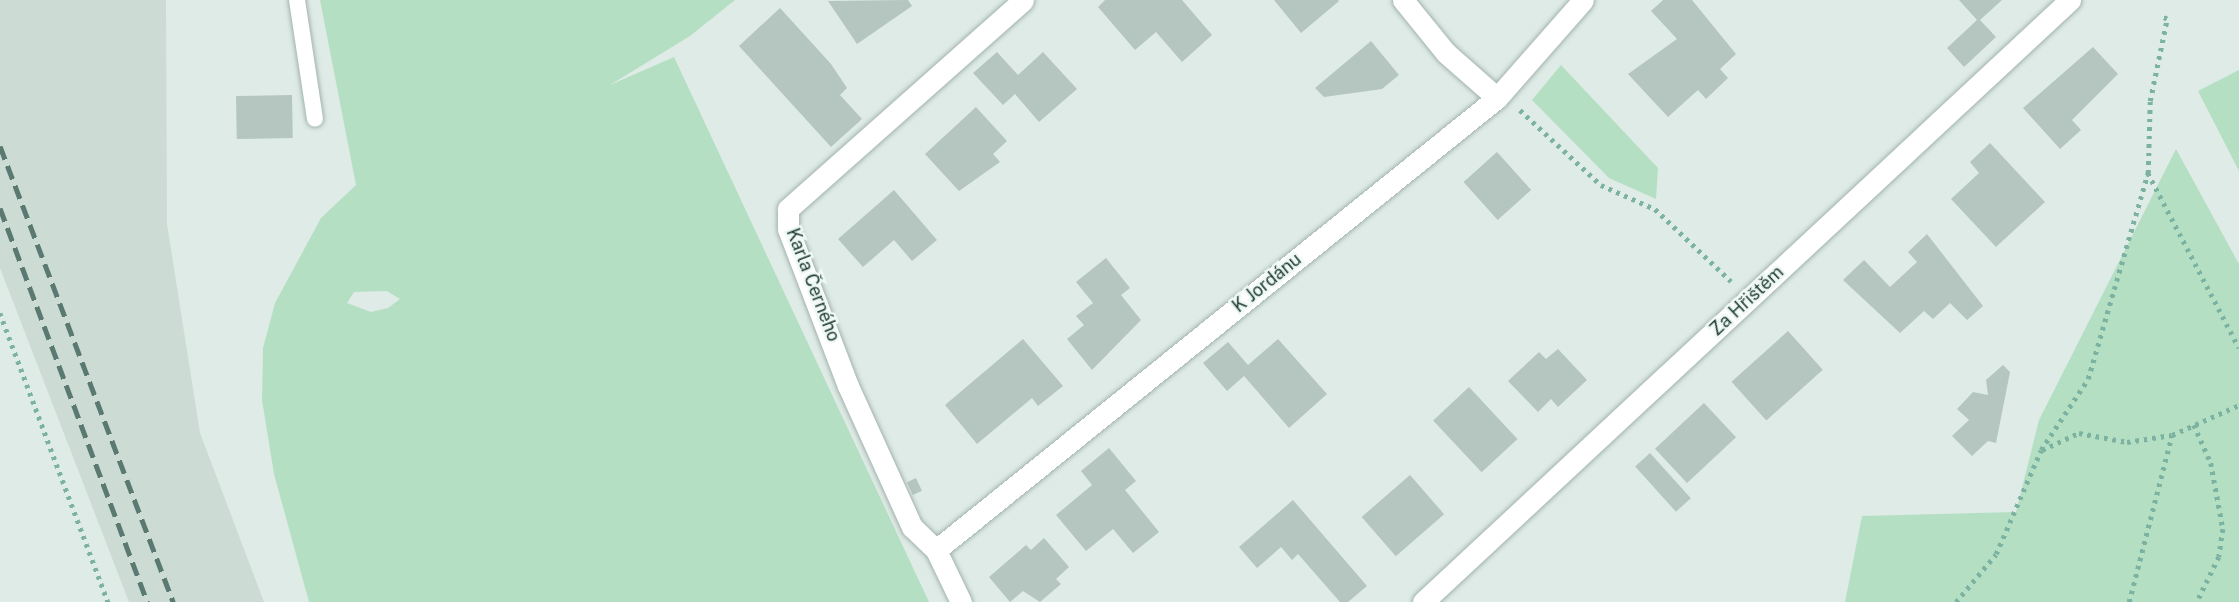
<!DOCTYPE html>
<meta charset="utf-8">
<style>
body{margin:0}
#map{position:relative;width:2239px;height:602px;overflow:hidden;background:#dfebe6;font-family:"Public Sans",sans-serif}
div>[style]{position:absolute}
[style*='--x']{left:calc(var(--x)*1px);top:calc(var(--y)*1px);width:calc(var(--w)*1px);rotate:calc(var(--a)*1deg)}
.built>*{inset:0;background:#cddbd5}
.green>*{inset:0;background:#b5dfc2}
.building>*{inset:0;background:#b4c6bf;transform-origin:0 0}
.path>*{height:4.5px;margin-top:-2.25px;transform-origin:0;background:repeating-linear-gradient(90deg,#7cb2a2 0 3.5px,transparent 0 8.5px)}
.roads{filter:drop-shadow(0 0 2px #a2b3ad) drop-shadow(0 0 2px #a2b3ad)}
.service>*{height:16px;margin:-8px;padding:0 8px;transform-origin:8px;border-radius:8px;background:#fff}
.minor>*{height:21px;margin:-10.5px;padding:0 10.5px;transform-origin:10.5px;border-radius:10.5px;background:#fff}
.rail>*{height:5px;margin-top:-2.5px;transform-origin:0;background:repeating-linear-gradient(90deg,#597971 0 14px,transparent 0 21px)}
span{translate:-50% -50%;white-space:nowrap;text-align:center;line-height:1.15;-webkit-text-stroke:5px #eff8f4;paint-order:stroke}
.street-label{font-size:18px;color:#1f3d35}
</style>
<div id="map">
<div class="built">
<i style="clip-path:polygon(0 0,166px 0,167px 224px,200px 433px,264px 602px,129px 602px,0 268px)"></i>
</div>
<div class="green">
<i style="clip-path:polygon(evenodd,320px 0,735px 0,690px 36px,610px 85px,674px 57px,929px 602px,309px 602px,274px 474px,262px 400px,263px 348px,275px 303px,321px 218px,356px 185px,320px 0,387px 291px,400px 299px,388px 308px,371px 312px,347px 303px,354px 292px,387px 291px)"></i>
<i style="clip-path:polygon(1561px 65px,1658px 168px,1656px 199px,1609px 178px,1532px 100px)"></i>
<i style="clip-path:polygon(2239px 70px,2239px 171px,2198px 91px)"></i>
<i style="clip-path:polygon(2176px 149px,2239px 264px,2239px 602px,1845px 602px,1862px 516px,2016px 512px,2039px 420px)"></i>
</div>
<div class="building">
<i style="clip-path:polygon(908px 0,912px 6px,857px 44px,828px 1px)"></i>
<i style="clip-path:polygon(1105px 0,1182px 0,1212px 35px,1182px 62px,1156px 32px,1135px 50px,1098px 7px)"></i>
<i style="clip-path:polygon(1274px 0,1338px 0,1339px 1px,1301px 33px)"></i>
<i style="clip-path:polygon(1663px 0,1692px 0,1736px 54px,1720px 69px,1728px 78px,1706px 99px,1698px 90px,1668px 117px,1628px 74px,1677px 39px,1651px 11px)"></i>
<i style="clip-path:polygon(1959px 0,2002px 0,1980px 20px,1996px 37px,1964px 67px,1947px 48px,1977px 20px)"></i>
<i style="clip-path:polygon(780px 8px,831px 64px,847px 88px,840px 95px,862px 119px,831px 147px,739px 46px)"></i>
<i style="clip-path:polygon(1371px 41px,1399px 75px,1382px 89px,1324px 97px,1315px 88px)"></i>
<i style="clip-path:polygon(2093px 47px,2118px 74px,2072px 120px,2081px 130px,2060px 149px,2023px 108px)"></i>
<i style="clip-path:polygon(997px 52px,1018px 75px,1043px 52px,1077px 89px,1039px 122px,1015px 94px,1003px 105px,973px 73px)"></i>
<i style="left:292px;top:95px;width:43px;height:56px;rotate:89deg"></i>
<i style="clip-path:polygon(976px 107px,1007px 141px,993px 154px,1000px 162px,959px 191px,925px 154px)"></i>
<i style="clip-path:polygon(1990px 143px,2045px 202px,1996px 247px,1951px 199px,1979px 173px,1970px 162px)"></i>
<i style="left:1497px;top:152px;width:51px;height:45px;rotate:48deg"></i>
<i style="clip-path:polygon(894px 190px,937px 240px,912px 261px,894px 240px,863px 267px,838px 239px)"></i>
<i style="clip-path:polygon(1927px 234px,1983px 306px,1967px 320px,1950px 303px,1933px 319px,1924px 311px,1900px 333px,1843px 280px,1864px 260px,1890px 287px,1917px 262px,1908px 252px)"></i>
<i style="clip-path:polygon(1106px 258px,1130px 288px,1121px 295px,1141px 320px,1092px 370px,1067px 339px,1084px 325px,1076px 316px,1093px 303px,1076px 282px)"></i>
<i style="left:1788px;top:331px;width:52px;height:76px;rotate:48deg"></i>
<i style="clip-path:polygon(1023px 339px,1063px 386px,1038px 406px,1032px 398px,977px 444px,945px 405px)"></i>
<i style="clip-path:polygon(1278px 339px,1327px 394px,1289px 428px,1244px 376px,1227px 391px,1203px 363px,1228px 342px,1248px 365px)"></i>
<i style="clip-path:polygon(1558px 349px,1587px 380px,1558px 407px,1551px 399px,1538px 412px,1508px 381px,1539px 352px,1546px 359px)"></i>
<i style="clip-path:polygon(2003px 365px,2010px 372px,1996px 443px,1988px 441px,1972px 456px,1952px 436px,1969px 420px,1957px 409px,1973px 392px,1988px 395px,1986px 380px)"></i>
<i style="left:1469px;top:387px;width:71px;height:49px;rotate:47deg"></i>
<i style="left:1704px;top:403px;width:47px;height:67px;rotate:47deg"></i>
<i style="clip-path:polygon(1109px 448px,1136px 481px,1125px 490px,1159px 532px,1133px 553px,1113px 529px,1086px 551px,1056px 515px,1092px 485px,1081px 471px)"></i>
<i style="left:1650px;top:453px;width:61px;height:20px;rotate:48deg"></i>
<i style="left:1410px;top:475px;width:52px;height:64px;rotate:49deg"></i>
<i style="left:916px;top:478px;width:14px;height:10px;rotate:65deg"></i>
<i style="clip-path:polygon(1293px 500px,1367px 586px,1348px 602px,1340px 602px,1298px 554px,1292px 560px,1281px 547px,1257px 568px,1239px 547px)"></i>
<i style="clip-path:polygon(1044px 538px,1069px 567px,1056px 579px,1061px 584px,1040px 602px,1023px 591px,1010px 602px,989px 577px,1026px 545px,1031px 550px)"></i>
</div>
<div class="path">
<i style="--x:1520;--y:110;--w:110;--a:42.8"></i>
<i style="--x:1601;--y:185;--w:59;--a:24"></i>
<i style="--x:1655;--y:209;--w:105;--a:43.5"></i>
<i style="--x:2148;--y:173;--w:197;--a:62.5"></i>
<i style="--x:0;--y:313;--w:309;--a:69.5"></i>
<i style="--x:2194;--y:425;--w:42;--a:65.9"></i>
<i style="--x:2211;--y:463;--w:67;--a:79.7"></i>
<i style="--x:2223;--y:529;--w:28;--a:98"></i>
<i style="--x:2219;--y:557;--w:50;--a:116.1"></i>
<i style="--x:2042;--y:450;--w:41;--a:-24.7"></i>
<i style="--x:2079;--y:433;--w:49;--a:10.6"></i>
<i style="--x:2127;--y:442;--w:45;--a:-9"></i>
<i style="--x:1956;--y:602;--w:62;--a:-50.2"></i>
<i style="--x:1996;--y:554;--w:113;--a:-66.6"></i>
<i style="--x:2041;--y:450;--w:85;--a:-56.5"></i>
<i style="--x:2088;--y:379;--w:215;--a:-73.8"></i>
<i style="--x:2148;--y:173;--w:72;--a:-88.4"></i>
<i style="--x:2150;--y:101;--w:84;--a:-78.3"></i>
<i style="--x:2167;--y:19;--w:8;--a:-157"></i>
<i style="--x:2129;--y:602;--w:172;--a:-75.6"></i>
<i style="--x:2172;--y:435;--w:73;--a:-24.1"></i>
</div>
<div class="roads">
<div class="service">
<i style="--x:297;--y:0;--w:120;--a:81.4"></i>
</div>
<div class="minor">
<i style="--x:1403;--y:0;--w:68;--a:50.9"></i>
<i style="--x:1446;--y:53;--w:68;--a:41.4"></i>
<i style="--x:936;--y:550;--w:720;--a:-38.86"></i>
<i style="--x:1497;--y:98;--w:130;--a:-48.7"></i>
<i style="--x:961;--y:602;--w:58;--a:-115.7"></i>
<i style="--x:936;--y:550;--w:33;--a:-136"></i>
<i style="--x:912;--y:527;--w:155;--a:-114.4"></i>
<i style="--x:848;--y:386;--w:168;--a:-110.9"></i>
<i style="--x:788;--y:229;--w:20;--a:-90"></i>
<i style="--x:788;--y:209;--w:314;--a:-41.6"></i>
<i style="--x:1423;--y:602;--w:884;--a:-42.94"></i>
</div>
</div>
<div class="rail">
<i style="--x:0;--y:146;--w:488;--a:69.2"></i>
<i style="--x:0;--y:208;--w:421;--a:69.5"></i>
</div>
<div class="street-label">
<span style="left:1267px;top:283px;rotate:-39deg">K Jordánu</span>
<span style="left:813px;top:285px;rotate:69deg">Karla Černého</span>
<span style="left:1747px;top:301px;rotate:-43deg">Za Hřištěm</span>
</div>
</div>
